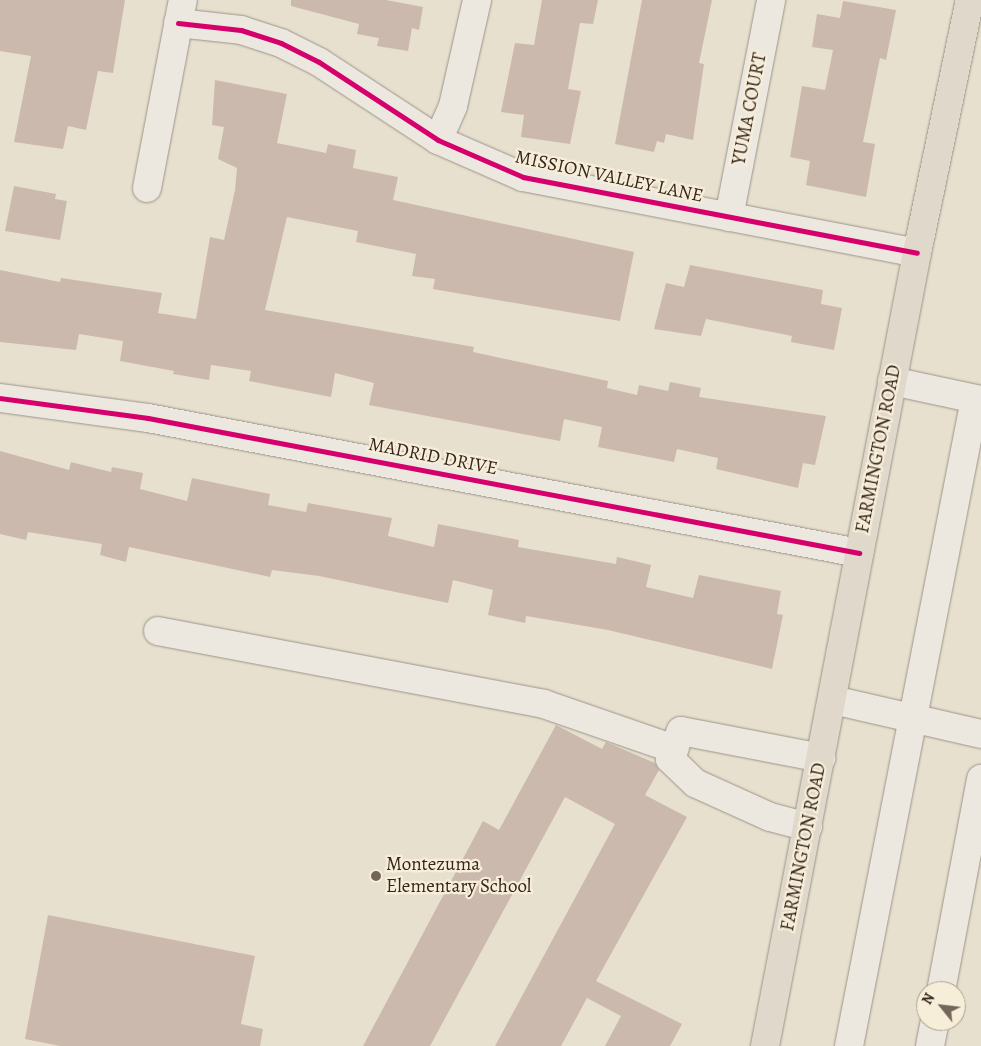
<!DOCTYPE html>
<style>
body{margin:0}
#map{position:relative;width:981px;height:1046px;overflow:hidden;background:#e8e0ce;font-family:Alegreya,serif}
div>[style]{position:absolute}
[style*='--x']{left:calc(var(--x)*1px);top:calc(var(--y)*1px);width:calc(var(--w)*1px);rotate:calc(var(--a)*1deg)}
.building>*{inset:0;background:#cbb9ad}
.roads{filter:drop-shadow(0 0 1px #9a9489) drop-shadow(0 0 1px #9a9489)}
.minor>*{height:28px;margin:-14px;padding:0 14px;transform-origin:14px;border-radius:14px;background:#ece8e0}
.major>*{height:28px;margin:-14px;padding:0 14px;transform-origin:14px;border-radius:14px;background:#e0d8ca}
.cycleway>*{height:5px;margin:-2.5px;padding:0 2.5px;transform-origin:2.5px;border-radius:2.5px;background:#d6006c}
.dots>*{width:14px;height:14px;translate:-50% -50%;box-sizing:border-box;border:2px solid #f7eed9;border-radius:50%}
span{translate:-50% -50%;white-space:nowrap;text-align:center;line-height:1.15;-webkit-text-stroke:4.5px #f7eed9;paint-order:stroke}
.street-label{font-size:19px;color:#36251d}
.poi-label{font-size:19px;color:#36251d}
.left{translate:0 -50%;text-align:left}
.north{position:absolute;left:916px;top:981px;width:50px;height:50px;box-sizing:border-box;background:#f7eed9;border:1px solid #aa9e8e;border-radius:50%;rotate:299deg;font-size:14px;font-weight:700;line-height:20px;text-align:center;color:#36251d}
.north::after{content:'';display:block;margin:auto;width:18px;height:22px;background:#74665b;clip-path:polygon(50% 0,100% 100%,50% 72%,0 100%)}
</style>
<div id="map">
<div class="building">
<i style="clip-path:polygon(0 0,125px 0,113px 73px,98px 71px,86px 130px,68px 126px,63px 149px,14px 142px,31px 56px,0 51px)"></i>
<i style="clip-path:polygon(291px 0,386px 0,423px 7px,419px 30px,412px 28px,408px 51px,377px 46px,379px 38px,357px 34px,359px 24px,291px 6px)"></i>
<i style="clip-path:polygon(542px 0,598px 0,593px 24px,580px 23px,568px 89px,581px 91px,570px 144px,521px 137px,524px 115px,501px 112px,515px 43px,534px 45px)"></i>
<i style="clip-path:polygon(642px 0,712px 0,699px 63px,704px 64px,693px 140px,666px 134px,664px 143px,657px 141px,654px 152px,615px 144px)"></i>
<i style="clip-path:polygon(843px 1px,896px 10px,886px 60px,880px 58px,863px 142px,875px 144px,866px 197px,806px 185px,810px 161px,790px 157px,802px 86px,825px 90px,833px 50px,812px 47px,817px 14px,840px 18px)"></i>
<i style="clip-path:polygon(215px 80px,287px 94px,277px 143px,326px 153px,328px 144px,356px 150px,353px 168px,398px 177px,393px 200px,634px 252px,620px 321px,433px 289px,435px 279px,412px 276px,416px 254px,356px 242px,358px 231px,287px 217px,265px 310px,474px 347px,473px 352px,608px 381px,607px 388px,637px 395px,639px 385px,668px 391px,670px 382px,701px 388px,699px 397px,826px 416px,815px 465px,803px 463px,798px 488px,716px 469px,718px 458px,677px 449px,674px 462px,598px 447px,602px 427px,564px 419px,560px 441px,369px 405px,374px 383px,335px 373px,331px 397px,249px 381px,251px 371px,211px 365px,209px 380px,173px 374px,174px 371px,120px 361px,123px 341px,79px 334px,76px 350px,0 342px,0 270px,60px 282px,61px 278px,162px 293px,158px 313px,196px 319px,210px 237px,224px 240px,235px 190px,237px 168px,218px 159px,224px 127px,212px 125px)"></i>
<i style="clip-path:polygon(14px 186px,56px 194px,55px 199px,67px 201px,60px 240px,5px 231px)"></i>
<i style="clip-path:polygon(690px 265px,823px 290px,821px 304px,842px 308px,834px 350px,791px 342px,792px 336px,706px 319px,701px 336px,654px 329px,666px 283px,684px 287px)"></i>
<i style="clip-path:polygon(0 451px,69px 470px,71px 462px,111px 472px,112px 467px,143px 473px,140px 489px,187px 501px,192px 478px,270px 494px,268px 505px,306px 512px,308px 503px,392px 518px,388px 536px,434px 547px,438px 524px,519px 540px,518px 547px,616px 564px,617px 557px,651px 565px,646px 587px,693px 598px,699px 575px,781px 591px,777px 614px,783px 615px,772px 669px,608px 630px,526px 616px,525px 623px,488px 615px,493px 590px,453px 580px,448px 603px,319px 576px,272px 570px,270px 577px,129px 547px,126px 562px,100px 555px,102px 544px,28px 532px,26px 540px,0 534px)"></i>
<i style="clip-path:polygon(556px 725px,602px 749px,606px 742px,655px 763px,659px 770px,645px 795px,687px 817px,596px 981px,682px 1024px,670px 1046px,605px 1046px,621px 1016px,587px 998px,561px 1046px,495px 1046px,615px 824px,565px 797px,430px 1046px,363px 1046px,483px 821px,499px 830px)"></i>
<i style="clip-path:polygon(48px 915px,255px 956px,241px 1024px,263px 1029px,260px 1046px,60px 1046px,25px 1039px)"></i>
</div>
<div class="roads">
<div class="minor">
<i style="--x:178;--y:23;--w:63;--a:6.3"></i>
<i style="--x:241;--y:30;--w:42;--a:18"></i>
<i style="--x:281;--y:43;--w:42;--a:26.6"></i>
<i style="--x:319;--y:62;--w:142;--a:33.2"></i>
<i style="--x:438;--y:140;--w:93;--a:23.5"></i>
<i style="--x:523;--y:177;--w:401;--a:10.9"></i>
<i style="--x:438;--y:140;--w:37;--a:-66"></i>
<i style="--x:453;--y:106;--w:109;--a:-77.2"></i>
<i style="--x:147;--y:188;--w:191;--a:-79.2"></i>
<i style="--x:729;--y:217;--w:221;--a:-79"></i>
<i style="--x:892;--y:381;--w:91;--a:12.1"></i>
<i style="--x:0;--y:398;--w:149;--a:7.7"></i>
<i style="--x:148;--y:418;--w:724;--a:10.75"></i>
<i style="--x:158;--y:631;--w:393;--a:10.7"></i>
<i style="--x:544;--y:704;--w:138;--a:19.1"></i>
<i style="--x:833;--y:700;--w:152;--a:12.9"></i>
<i style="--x:808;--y:827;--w:39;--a:-165"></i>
<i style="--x:770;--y:817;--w:82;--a:-155.6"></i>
<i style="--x:695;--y:783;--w:35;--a:-136"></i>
<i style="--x:670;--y:759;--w:30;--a:-69"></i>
<i style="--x:681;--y:731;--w:143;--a:10.9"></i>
<i style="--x:941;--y:991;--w:216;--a:-79.3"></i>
<i style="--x:849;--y:1046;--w:659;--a:-78.98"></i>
<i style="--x:930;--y:1046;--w:25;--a:-79"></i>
</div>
<div class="major">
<i style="--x:765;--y:1046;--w:807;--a:-79.15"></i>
<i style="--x:917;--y:253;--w:258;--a:-78.2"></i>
</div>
</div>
<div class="cycleway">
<i style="--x:178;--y:23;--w:63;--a:6.3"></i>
<i style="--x:241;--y:30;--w:42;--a:18"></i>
<i style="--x:281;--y:43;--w:42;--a:26.6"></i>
<i style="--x:319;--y:62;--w:142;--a:33.2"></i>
<i style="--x:438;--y:140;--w:93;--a:23.5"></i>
<i style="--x:523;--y:177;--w:401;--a:10.9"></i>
<i style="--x:0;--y:398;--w:149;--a:7.7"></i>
<i style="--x:148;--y:418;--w:724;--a:10.75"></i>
</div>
<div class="dots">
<i style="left:376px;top:876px;background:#74665b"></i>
</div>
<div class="street-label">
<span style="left:750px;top:109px;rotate:-79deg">YUMA COURT</span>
<span style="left:609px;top:177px;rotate:12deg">MISSION VALLEY LANE</span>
<span style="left:879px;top:449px;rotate:-79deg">FARMINGTON ROAD</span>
<span style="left:433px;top:457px;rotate:11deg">MADRID DRIVE</span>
<span style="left:804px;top:847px;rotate:-79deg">FARMINGTON ROAD</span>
</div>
<div class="poi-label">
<span class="left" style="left:386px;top:876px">Montezuma<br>Elementary School</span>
</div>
<div class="north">N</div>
</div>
